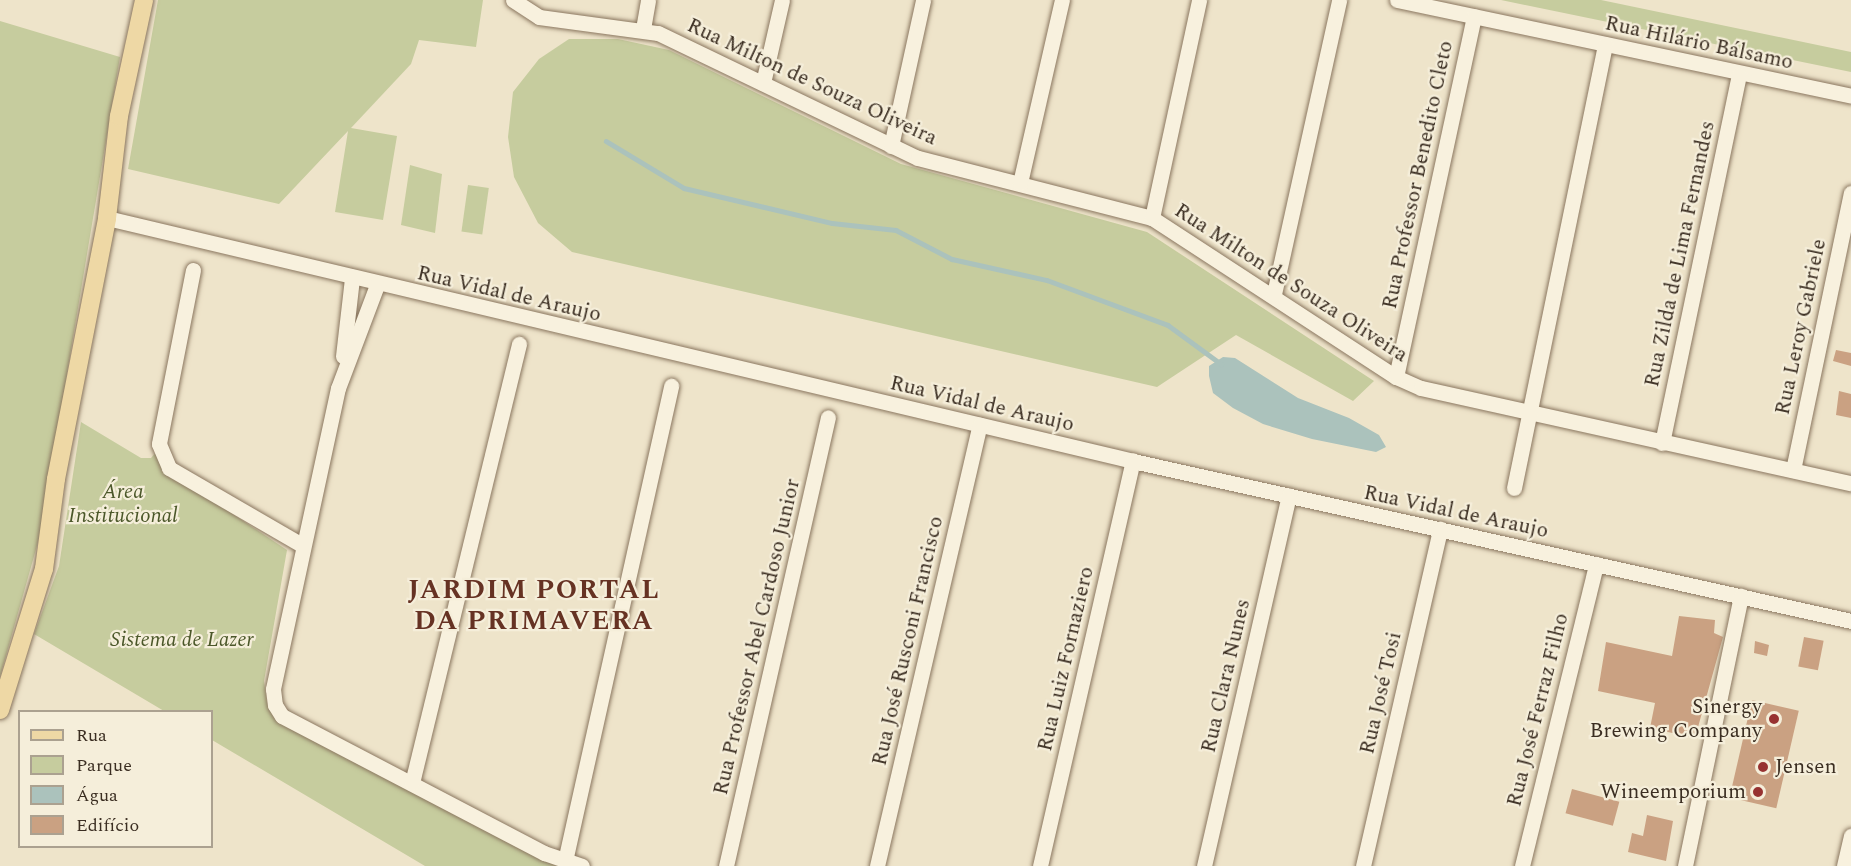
<!DOCTYPE html>
<meta charset="utf-8">
<style>
body{margin:0}
#map{position:relative;width:1851px;height:866px;overflow:hidden;background:#eee4ca;font-family:Spectral,serif}
div>[style]{position:absolute}
[style*='--x']{left:calc(var(--x)*1px);top:calc(var(--y)*1px);width:calc(var(--w)*1px);rotate:calc(var(--a)*1deg)}
.green>*{inset:0;background:#c6cc9e;transform-origin:0 0}
.water>*{inset:0;background:#abc2bc}
.stream>*{height:4.5px;margin:-2.25px;padding:0 2.25px;transform-origin:2.25px;border-radius:2.25px;background:#abc2bc}
.building>*{inset:0;background:#caa182;transform-origin:0 0}
.roads{filter:drop-shadow(0 0 2px #8a765f) drop-shadow(0 0 2px #8a765f)}
.minor>*{height:15px;margin:-7.5px;padding:0 7.5px;transform-origin:7.5px;border-radius:7.5px;background:#f8f1de}
.major>*{height:18px;margin:-9px;padding:0 9px;transform-origin:9px;border-radius:9px;background:#eed8a5}
.dots>*{width:16px;height:16px;translate:-50% -50%;box-sizing:border-box;border:3px solid #f5eeda;border-radius:50%}
span{translate:-50% -50%;white-space:nowrap;text-align:center;line-height:1.15;-webkit-text-stroke:4.5px #f5eeda;paint-order:stroke}
.street-label{font-size:21px;color:#3b2e22}
.park-label{font-size:21px;color:#4b5729;font-style:italic}
.poi-label{font-size:21px;color:#3b2e22}
.right{translate:-100% -50%;text-align:right}
.left{translate:0 -50%;text-align:left}
.district-label{font-size:27px;color:#663223;font-weight:700;letter-spacing:1.5px}
.legend{position:absolute;left:18px;top:710px;width:195px;height:138px;box-sizing:border-box;background:#f5eeda;border:2px solid #aba190;margin:0;padding:8px 10px;list-style:none;font-size:18px;color:#3b2e22}
.legend li{display:flex;align-items:center;gap:12px;height:30px}
.legend b{width:30px;border:2px solid #aba190}
</style>
<div id="map">
<div class="green">
<i style="clip-path:polygon(158px 0,483px 0,476px 47px,419px 40px,411px 64px,351px 128px,397px 136px,383px 220px,335px 212px,348px 131px,279px 204px,128px 169px)"></i>
<i style="clip-path:polygon(1501px 0,1601px 0,1851px 52px,1851px 72px)"></i>
<i style="clip-path:polygon(0 21px,120px 57px,40px 535px,0 677px)"></i>
<i style="clip-path:polygon(569px 39px,618px 39px,669px 50px,901px 164px,1147px 232px,1374px 381px,1353px 401px,1236px 335px,1157px 387px,572px 252px,538px 223px,514px 177px,508px 137px,513px 92px,539px 59px)"></i>
<i style="clip-path:polygon(410px 165px,442px 174px,435px 233px,401px 225px)"></i>
<i style="left:468px;top:185px;width:21px;height:47px;rotate:8deg"></i>
<i style="clip-path:polygon(81px 422px,141px 458px,151px 458px,157px 451px,162px 467px,287px 550px,264px 681px,267px 702px,297px 730px,556px 866px,425px 866px,212px 740px,212px 712px,164px 711px,34px 634px,59px 566px)"></i>
</div>
<div class="water">
<i style="clip-path:polygon(1223px 357px,1235px 358px,1298px 398px,1349px 418px,1379px 435px,1386px 447px,1376px 452px,1312px 439px,1263px 424px,1233px 408px,1213px 393px,1209px 376px,1209px 366px)"></i>
</div>
<div class="stream">
<i style="--x:606;--y:141;--w:91;--a:31.1"></i>
<i style="--x:684;--y:188;--w:152;--a:13.3"></i>
<i style="--x:832;--y:223;--w:64;--a:6.2"></i>
<i style="--x:896;--y:230;--w:63;--a:27.4"></i>
<i style="--x:952;--y:259;--w:97;--a:12.5"></i>
<i style="--x:1047;--y:280;--w:129;--a:20.4"></i>
<i style="--x:1168;--y:325;--w:66;--a:36.3"></i>
</div>
<div class="building">
<i style="clip-path:polygon(1836px 350px,1851px 353px,1851px 366px,1833px 361px)"></i>
<i style="clip-path:polygon(1839px 391px,1851px 394px,1851px 418px,1836px 415px)"></i>
<i style="clip-path:polygon(1679px 616px,1715px 620px,1714px 633px,1723px 637px,1695px 738px,1650px 728px,1655px 703px,1598px 691px,1606px 642px,1672px 656px)"></i>
<i style="left:1804px;top:637px;width:20px;height:30px;rotate:11deg"></i>
<i style="clip-path:polygon(1755px 641px,1769px 645px,1767px 656px,1754px 653px)"></i>
<i style="left:1752px;top:700px;width:48px;height:100px;rotate:13deg"></i>
<i style="left:1572px;top:789px;width:49px;height:25px;rotate:15deg"></i>
<i style="clip-path:polygon(1647px 815px,1673px 821px,1666px 861px,1628px 852px,1632px 833px,1643px 836px)"></i>
</div>
<div class="roads">
<div class="minor">
<i style="--x:513;--y:0;--w:31;--a:33"></i>
<i style="--x:539;--y:17;--w:120;--a:7.7"></i>
<i style="--x:658;--y:33;--w:288;--a:25.7"></i>
<i style="--x:918;--y:158;--w:242;--a:14.4"></i>
<i style="--x:1152;--y:218;--w:291;--a:33.1"></i>
<i style="--x:1396;--y:377;--w:27;--a:24"></i>
<i style="--x:1421;--y:388;--w:440;--a:12.5"></i>
<i style="--x:1397;--y:0;--w:464;--a:11.9"></i>
<i style="--x:643;--y:29;--w:29;--a:-80"></i>
<i style="--x:763;--y:83;--w:85;--a:-77.1"></i>
<i style="--x:891;--y:146;--w:149;--a:-77.6"></i>
<i style="--x:1020;--y:183;--w:188;--a:-77.1"></i>
<i style="--x:107;--y:218;--w:1054;--a:13.32"></i>
<i style="--x:1133;--y:461;--w:736;--a:12.56"></i>
<i style="--x:1152;--y:218;--w:223;--a:-77.8"></i>
<i style="--x:193;--y:270;--w:177;--a:101.1"></i>
<i style="--x:159;--y:444;--w:26;--a:67"></i>
<i style="--x:169;--y:468;--w:154;--a:30.1"></i>
<i style="--x:377;--y:285;--w:110;--a:110.7"></i>
<i style="--x:338;--y:388;--w:308;--a:102.2"></i>
<i style="--x:273;--y:689;--w:16;--a:83"></i>
<i style="--x:275;--y:705;--w:13;--a:58"></i>
<i style="--x:282;--y:716;--w:296;--a:27.6"></i>
<i style="--x:544;--y:853;--w:40;--a:18.9"></i>
<i style="--x:1274;--y:294;--w:301;--a:-77.5"></i>
<i style="--x:343;--y:356;--w:79;--a:-83.4"></i>
<i style="--x:1396;--y:377;--w:369;--a:-77.8"></i>
<i style="--x:1662;--y:443;--w:376;--a:-78.2"></i>
<i style="--x:1793;--y:470;--w:283;--a:-78.2"></i>
<i style="--x:1514;--y:488;--w:453;--a:-78.4"></i>
<i style="--x:412;--y:783;--w:452;--a:-76.3"></i>
<i style="--x:565;--y:861;--w:487;--a:-77.4"></i>
<i style="--x:726;--y:866;--w:460;--a:-77.2"></i>
<i style="--x:877;--y:866;--w:453;--a:-76.9"></i>
<i style="--x:1040;--y:866;--w:416;--a:-77.1"></i>
<i style="--x:1204;--y:866;--w:380;--a:-77.1"></i>
<i style="--x:1363;--y:866;--w:346;--a:-77.1"></i>
<i style="--x:1522;--y:866;--w:311;--a:-76.2"></i>
<i style="--x:1685;--y:866;--w:276;--a:-78.3"></i>
<i style="--x:1844;--y:866;--w:31;--a:-77"></i>
</div>
<div class="major">
<i style="--x:0;--y:710;--w:148;--a:-72.7"></i>
<i style="--x:44;--y:569;--w:91;--a:-82.4"></i>
<i style="--x:56;--y:479;--w:266;--a:-78.9"></i>
<i style="--x:107;--y:218;--w:103;--a:-83.3"></i>
<i style="--x:119;--y:116;--w:119;--a:-77.8"></i>
</div>
</div>
<div class="dots">
<i style="left:1774px;top:719px;background:#973231"></i>
<i style="left:1763px;top:767px;background:#973231"></i>
<i style="left:1758px;top:792px;background:#973231"></i>
</div>
<div class="street-label">
<span style="left:1699px;top:43px;rotate:12deg">Rua Hilário Bálsamo</span>
<span style="left:812px;top:82px;rotate:25deg">Rua Milton de Souza Oliveira</span>
<span style="left:1418px;top:175px;rotate:-78deg">Rua Professor Benedito Cleto</span>
<span style="left:1680px;top:254px;rotate:-78deg">Rua Zilda de Lima Fernandes</span>
<span style="left:1291px;top:283px;rotate:33deg">Rua Milton de Souza Oliveira</span>
<span style="left:509px;top:294px;rotate:13deg">Rua Vidal de Araujo</span>
<span style="left:1801px;top:327px;rotate:-78deg">Rua Leroy Gabriele</span>
<span style="left:982px;top:404px;rotate:13deg">Rua Vidal de Araujo</span>
<span style="left:1456px;top:512px;rotate:12deg">Rua Vidal de Araujo</span>
<span style="left:757px;top:637px;rotate:-77deg">Rua Professor Abel Cardoso Junior</span>
<span style="left:908px;top:641px;rotate:-77deg">Rua José Rusconi Francisco</span>
<span style="left:1066px;top:659px;rotate:-77deg">Rua Luiz Fornaziero</span>
<span style="left:1226px;top:676px;rotate:-77deg">Rua Clara Nunes</span>
<span style="left:1381px;top:693px;rotate:-77deg">Rua José Tosi</span>
<span style="left:1538px;top:710px;rotate:-76deg">Rua José Ferraz Filho</span>
</div>
<div class="park-label">
<span style="left:123px;top:504px">Área<br>Institucional</span>
<span style="left:182px;top:640px">Sistema de Lazer</span>
</div>
<div class="poi-label">
<span class="right" style="left:1762px;top:719px">Sinergy<br>Brewing Company</span>
<span class="left" style="left:1775px;top:767px">Jensen</span>
<span class="right" style="left:1746px;top:792px">Wineemporium</span>
</div>
<div class="district-label">
<span style="left:534px;top:606px">JARDIM PORTAL<br>DA PRIMAVERA</span>
</div>
<ul class="legend">
<li><b style="height:8px;background:#eed8a5"></b>Rua</li>
<li><b style="height:16px;background:#c6cc9e"></b>Parque</li>
<li><b style="height:16px;background:#abc2bc"></b>Água</li>
<li><b style="height:16px;background:#caa182"></b>Edifício</li>
</ul>
</div>
